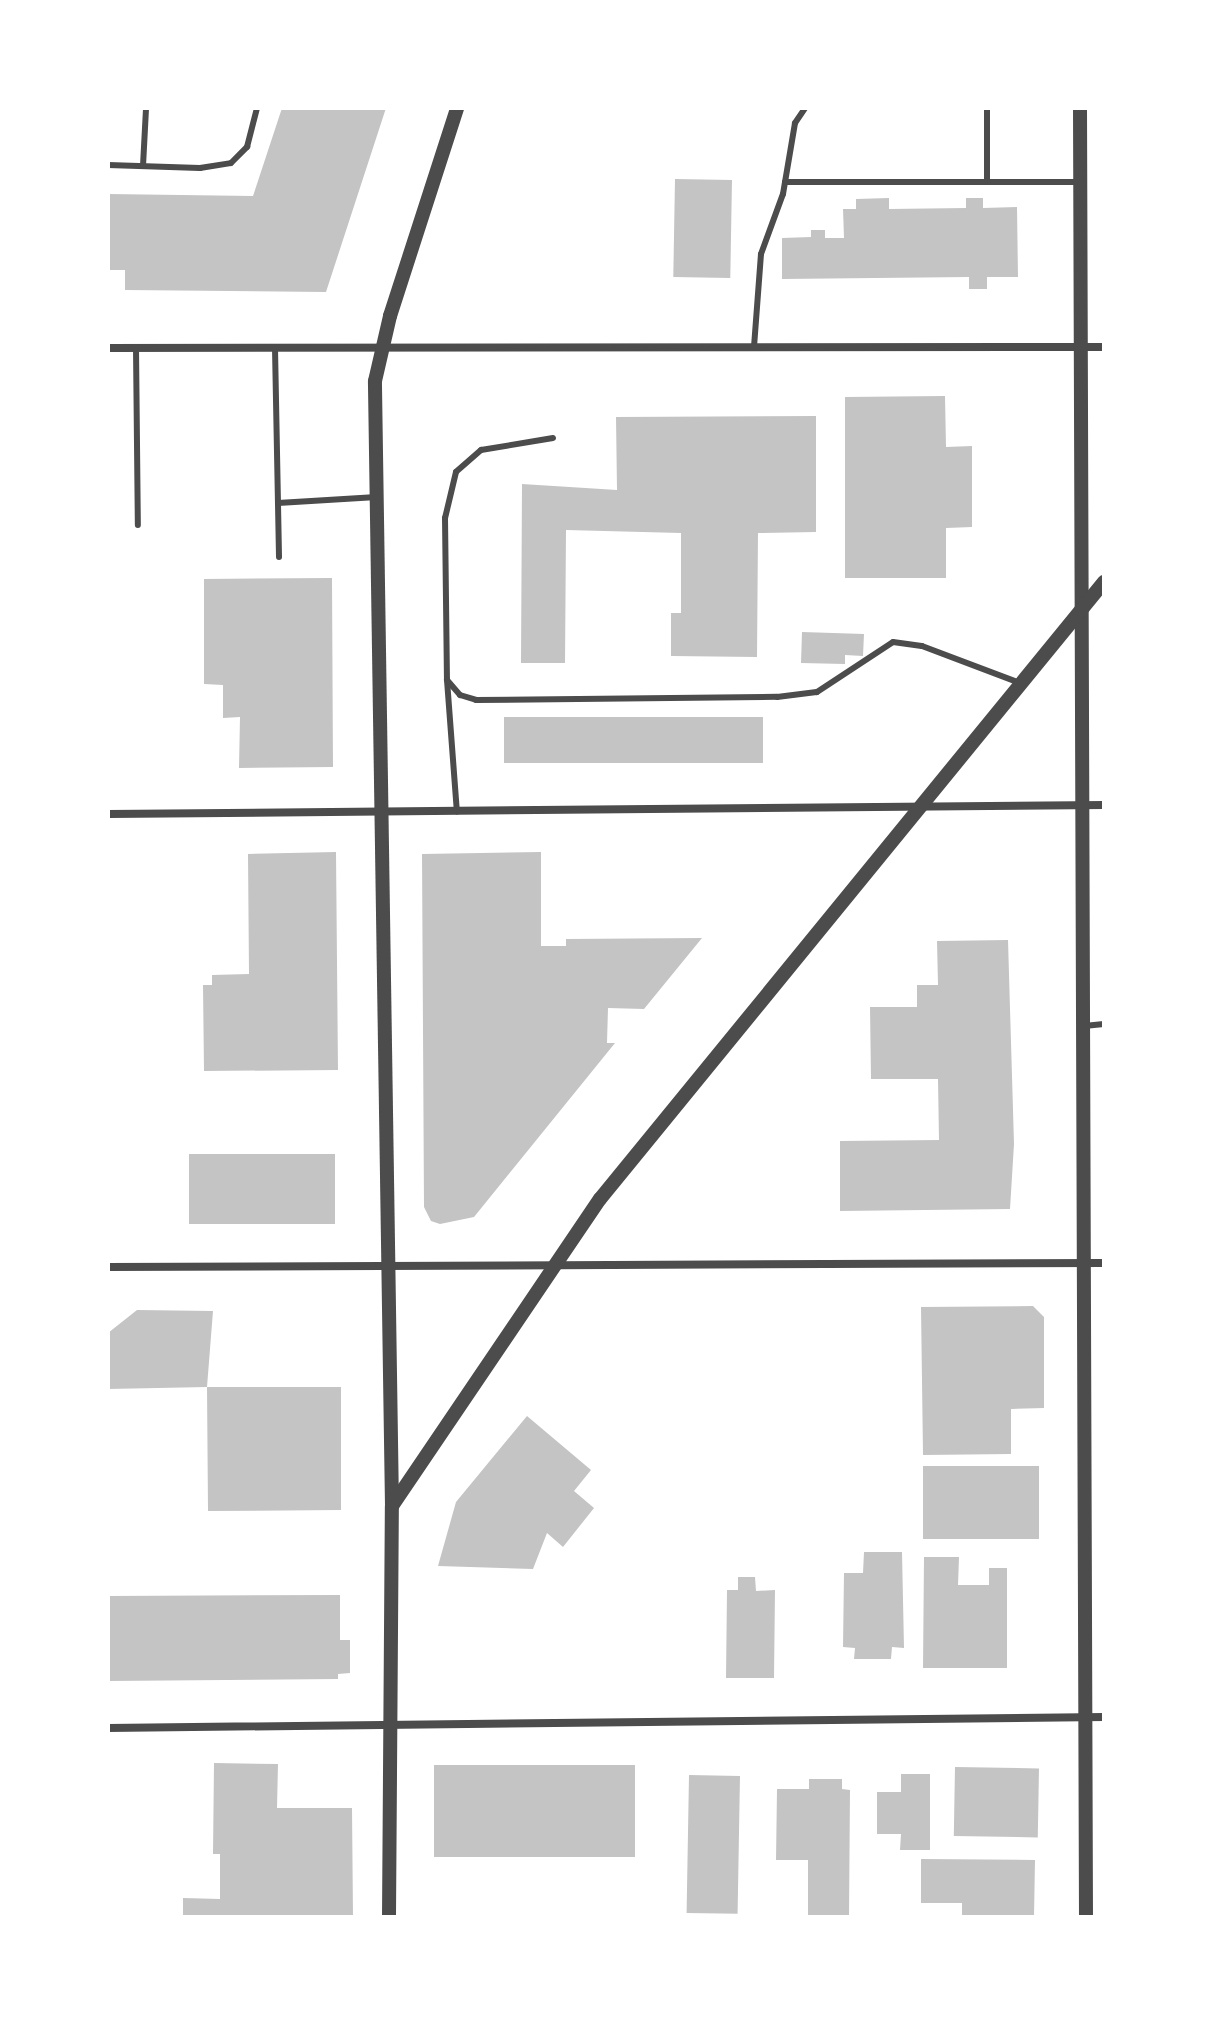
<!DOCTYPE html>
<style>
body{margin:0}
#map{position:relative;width:1212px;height:2025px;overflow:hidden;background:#fff;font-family:"Work Sans",sans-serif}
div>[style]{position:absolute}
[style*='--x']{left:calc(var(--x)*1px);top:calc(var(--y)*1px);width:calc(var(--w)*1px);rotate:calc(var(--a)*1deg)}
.building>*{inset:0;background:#c4c4c4;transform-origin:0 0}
.service>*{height:6px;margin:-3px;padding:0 3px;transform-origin:3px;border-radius:3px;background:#4c4c4c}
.minor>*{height:8px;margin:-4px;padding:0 4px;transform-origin:4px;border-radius:4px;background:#4c4c4c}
.tertiary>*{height:14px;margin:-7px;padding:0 7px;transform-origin:7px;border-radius:7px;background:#4c4c4c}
span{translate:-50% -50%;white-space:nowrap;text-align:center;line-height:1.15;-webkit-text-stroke:6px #fff;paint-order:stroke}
.frame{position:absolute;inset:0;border:110px solid #fff;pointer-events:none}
</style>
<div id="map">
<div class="building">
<i style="clip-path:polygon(282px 108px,386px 108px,326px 292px,125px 290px,125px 270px,108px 270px,108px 194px,253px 196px)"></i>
<i style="left:675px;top:179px;width:57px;height:98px;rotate:1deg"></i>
<i style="clip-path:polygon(889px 198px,889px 209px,966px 208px,966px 198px,983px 198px,983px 208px,1017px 207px,1018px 277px,987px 277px,987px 289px,969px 289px,969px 277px,782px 279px,782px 238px,811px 237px,811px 230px,825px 230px,825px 238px,844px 238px,843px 209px,856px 209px,856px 199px)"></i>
<i style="clip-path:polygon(945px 396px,946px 447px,972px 446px,972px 527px,946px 528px,946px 578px,845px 578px,845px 397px)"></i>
<i style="clip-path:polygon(816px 416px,816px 532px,758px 533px,757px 657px,671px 656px,671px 613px,681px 613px,681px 533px,566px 530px,565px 663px,521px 663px,522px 484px,617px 490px,616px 417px)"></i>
<i style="clip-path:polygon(332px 578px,333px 767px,239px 768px,240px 717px,223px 718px,223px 685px,204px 684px,204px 579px)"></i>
<i style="clip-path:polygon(802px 632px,864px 634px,863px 656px,845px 655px,845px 664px,801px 663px)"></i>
<i style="left:504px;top:717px;width:259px;height:46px"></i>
<i style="clip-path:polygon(336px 852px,338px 1070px,204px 1071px,203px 985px,212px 985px,212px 975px,249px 974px,248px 854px)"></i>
<i style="clip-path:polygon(541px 852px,541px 946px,566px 946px,566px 939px,702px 938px,644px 1009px,608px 1008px,607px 1043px,615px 1043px,474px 1217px,440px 1224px,431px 1221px,424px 1207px,422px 854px)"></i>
<i style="clip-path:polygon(1008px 940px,1014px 1144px,1010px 1209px,840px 1211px,840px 1141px,939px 1140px,938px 1079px,871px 1079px,870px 1007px,917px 1007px,917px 985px,938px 985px,937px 941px)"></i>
<i style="left:189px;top:1154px;width:146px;height:70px"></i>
<i style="clip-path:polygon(1033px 1306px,1044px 1317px,1044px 1408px,1011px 1409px,1011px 1454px,923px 1455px,921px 1307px)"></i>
<i style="clip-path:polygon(137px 1310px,213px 1311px,207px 1387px,341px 1387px,341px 1510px,208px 1511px,207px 1387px,108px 1389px,108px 1333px)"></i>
<i style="clip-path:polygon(527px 1416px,591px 1470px,574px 1491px,594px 1508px,563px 1547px,547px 1533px,533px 1569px,438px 1566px,456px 1502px)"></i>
<i style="left:923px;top:1466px;width:116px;height:73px"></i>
<i style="clip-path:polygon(864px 1552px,902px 1552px,904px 1648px,892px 1647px,891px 1659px,854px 1659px,855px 1648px,843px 1647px,844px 1573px,863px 1573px)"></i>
<i style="clip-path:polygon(924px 1557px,959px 1557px,958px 1585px,989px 1585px,989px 1568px,1007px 1568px,1007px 1668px,923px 1668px)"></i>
<i style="clip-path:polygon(738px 1577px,755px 1577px,756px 1591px,775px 1590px,774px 1678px,726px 1678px,727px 1590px,738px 1590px)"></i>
<i style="clip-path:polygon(340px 1595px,340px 1640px,350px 1640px,350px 1673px,338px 1674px,338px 1679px,108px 1681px,108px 1596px)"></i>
<i style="clip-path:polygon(214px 1763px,278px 1764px,277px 1808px,352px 1808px,353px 1917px,183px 1917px,183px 1898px,220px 1899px,220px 1854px,213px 1854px)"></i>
<i style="left:635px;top:1765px;width:92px;height:201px;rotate:90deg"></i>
<i style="left:955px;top:1767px;width:84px;height:69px;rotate:1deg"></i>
<i style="clip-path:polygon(901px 1774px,930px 1774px,930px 1850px,900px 1850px,901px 1834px,877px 1834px,877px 1792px,901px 1792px)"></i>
<i style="left:689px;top:1775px;width:51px;height:138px;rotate:1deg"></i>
<i style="clip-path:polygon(809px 1779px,842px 1779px,842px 1789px,850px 1790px,849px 1917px,808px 1917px,808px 1860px,776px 1860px,777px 1789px,809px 1789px)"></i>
<i style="clip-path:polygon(921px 1859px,1035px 1860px,1034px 1917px,962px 1917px,962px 1903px,921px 1903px)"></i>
</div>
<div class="service">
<i style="--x:987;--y:108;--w:73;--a:90"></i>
<i style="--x:108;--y:165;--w:92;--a:1.9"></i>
<i style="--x:200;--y:168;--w:31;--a:-9"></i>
<i style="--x:231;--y:163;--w:23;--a:-45"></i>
<i style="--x:247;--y:147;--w:40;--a:-75.6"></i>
<i style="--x:143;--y:166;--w:58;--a:-87"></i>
<i style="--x:785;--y:182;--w:295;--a:0"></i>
<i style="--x:754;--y:347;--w:93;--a:-85.7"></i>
<i style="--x:761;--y:254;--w:64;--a:-69.9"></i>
<i style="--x:783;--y:194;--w:72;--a:-80.4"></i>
<i style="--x:795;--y:123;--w:18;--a:-56"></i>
<i style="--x:136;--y:348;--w:177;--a:89.4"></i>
<i style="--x:275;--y:348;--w:209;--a:88.9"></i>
<i style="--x:553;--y:438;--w:73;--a:170.5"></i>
<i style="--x:481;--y:450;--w:33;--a:139"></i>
<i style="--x:456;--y:472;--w:47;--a:103.4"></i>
<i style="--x:445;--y:518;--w:162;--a:89.3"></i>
<i style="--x:447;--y:680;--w:20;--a:49"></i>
<i style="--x:460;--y:695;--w:17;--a:17"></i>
<i style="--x:476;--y:700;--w:301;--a:-0.6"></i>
<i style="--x:777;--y:697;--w:40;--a:-7.1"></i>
<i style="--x:817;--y:692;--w:91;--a:-33.3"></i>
<i style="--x:893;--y:642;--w:29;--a:8"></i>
<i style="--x:922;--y:646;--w:105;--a:20.7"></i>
<i style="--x:278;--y:503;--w:99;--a:-3.5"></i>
<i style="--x:447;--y:680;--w:132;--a:85.7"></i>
<i style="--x:1084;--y:1026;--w:20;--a:-6"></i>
</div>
<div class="minor">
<i style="--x:108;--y:348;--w:996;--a:-0.06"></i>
<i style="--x:108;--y:814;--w:996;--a:-0.52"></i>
<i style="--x:108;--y:1267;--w:996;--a:-0.23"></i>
<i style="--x:108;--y:1728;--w:996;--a:-0.63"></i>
</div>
<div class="tertiary">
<i style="--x:1080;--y:108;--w:1809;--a:89.81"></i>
<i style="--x:392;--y:1506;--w:371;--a:-55.9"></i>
<i style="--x:600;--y:1199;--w:797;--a:-50.76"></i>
<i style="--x:389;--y:1917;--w:411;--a:-89.6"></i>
<i style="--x:392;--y:1506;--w:1125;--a:-90.87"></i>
<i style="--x:375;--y:381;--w:67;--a:-77"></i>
<i style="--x:390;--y:316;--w:219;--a:-72.1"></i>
</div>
<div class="frame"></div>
</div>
